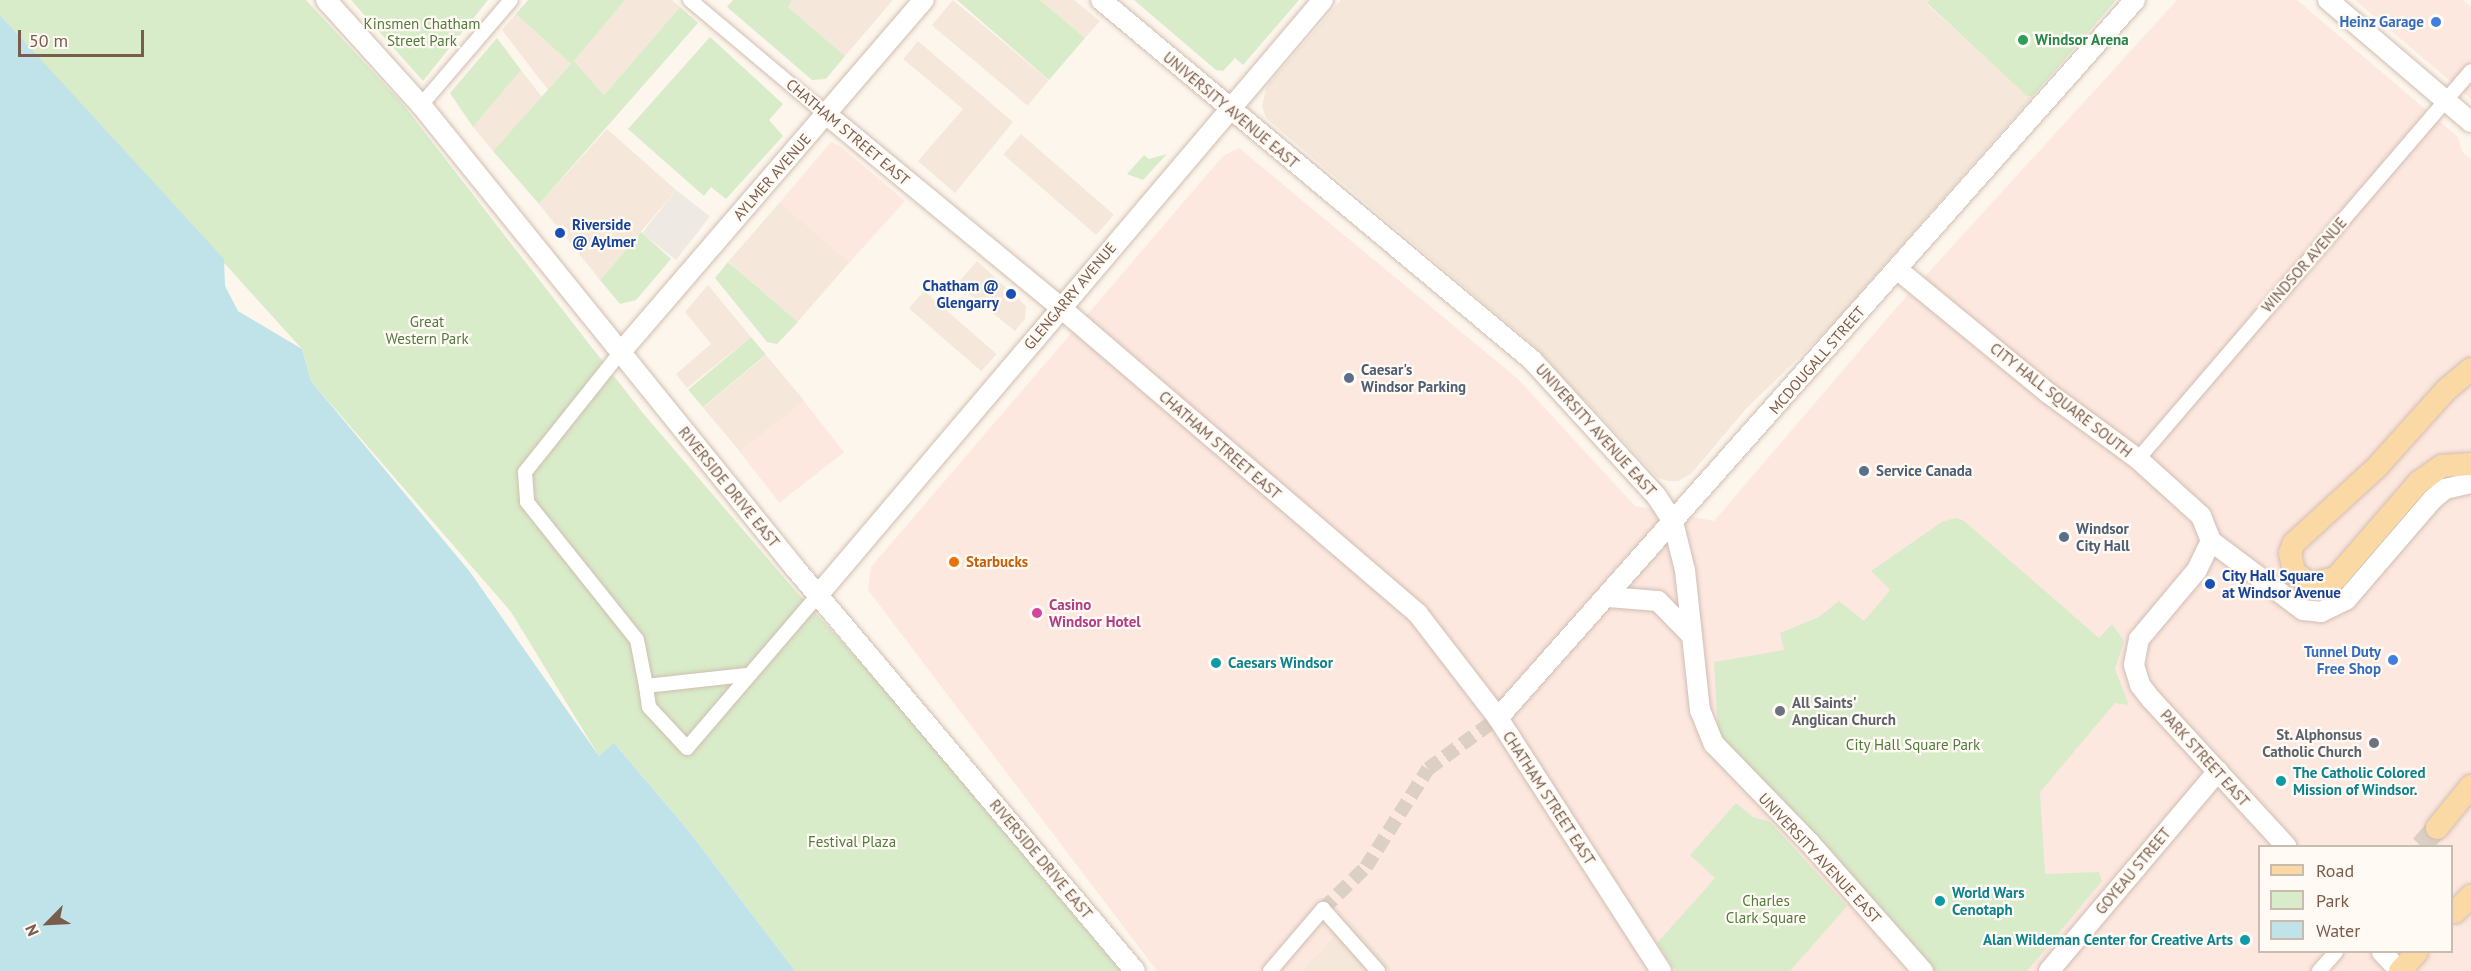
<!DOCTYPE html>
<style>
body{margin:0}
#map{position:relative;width:2471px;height:971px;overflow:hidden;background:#fdf6ec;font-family:"PT Sans",sans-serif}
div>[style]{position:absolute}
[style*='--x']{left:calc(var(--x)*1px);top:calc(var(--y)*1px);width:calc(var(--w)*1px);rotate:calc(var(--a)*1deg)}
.residential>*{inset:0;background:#f5e8da;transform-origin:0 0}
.commercial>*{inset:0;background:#fde8e0;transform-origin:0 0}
.industrial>*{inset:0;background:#efe9e4;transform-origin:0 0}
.green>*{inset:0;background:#d8ecc9;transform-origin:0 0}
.water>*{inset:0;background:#bfe3e8}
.street-tunnel>*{height:14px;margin-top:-7px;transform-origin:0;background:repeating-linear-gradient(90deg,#dcd0c4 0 14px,transparent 0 21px)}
.primary-tunnel>*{height:22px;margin-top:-11px;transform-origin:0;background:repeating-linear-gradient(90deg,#dcd0c4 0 22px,transparent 0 33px)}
.roads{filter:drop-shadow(0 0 2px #d1beb0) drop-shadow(0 0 2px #d1beb0)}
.street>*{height:14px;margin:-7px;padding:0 7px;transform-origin:7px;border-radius:7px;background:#fff}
.secondary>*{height:20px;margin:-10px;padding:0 10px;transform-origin:10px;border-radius:10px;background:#fff}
.primary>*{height:22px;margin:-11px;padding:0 11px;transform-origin:11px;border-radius:11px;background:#fbd9a5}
.dots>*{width:16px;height:16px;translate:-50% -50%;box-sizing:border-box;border:3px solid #fffaf3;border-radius:50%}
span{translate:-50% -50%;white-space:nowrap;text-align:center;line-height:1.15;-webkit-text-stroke:4.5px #fffaf3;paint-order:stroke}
.shop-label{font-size:15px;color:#366cbe;font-weight:700}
.right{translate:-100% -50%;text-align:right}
.park-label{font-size:15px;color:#537a41}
.leisure-label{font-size:15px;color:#27864d;font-weight:700}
.left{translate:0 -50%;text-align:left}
.street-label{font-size:15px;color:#7a5c4d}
.transit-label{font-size:15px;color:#164399;font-weight:700}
.service-label{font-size:15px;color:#4e5e75;font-weight:700}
.food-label{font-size:15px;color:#c56008;font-weight:700}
.hotel-label{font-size:15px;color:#b23c85;font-weight:700}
.culture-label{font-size:15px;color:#0d838f;font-weight:700}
.worship-label{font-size:15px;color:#5b616d;font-weight:700}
.legend{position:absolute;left:2258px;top:845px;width:195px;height:108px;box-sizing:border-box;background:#fffaf3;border:2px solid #cabbb1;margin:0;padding:8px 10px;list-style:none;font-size:18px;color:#7a5c4d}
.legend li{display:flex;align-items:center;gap:12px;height:30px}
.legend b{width:30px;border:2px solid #cabbb1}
.north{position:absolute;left:18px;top:893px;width:60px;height:60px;-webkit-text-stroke:4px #fffaf3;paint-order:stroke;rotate:246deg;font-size:16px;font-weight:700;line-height:24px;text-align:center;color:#7a5c4d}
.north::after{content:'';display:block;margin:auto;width:21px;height:27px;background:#7a5c4d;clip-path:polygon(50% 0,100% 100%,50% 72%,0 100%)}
.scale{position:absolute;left:18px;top:30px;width:126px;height:27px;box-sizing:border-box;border:3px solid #7a5c4d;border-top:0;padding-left:8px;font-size:18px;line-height:21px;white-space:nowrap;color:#7a5c4d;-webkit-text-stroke:4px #fffaf3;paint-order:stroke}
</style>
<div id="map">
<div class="residential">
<i style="clip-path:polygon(625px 0,672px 0,680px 7px,604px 95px,574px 61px)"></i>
<i style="clip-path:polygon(792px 0,893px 0,845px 56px,787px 6px)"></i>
<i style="left:953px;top:0;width:125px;height:33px;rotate:40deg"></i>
<i style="clip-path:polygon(1040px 0,1074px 0,1100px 21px,1085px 38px)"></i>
<i style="clip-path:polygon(1341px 0,1930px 0,1927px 4px,2027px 95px,2033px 96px,1831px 326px,1746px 409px,1691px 474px,1678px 481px,1668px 481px,1658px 478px,1535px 347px,1266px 118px,1262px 106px,1267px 86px)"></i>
<i style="clip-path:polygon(516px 14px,571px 64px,548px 90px,502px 30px)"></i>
<i style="clip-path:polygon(918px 41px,1013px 122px,955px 193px,918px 161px,963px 109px,903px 59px)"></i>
<i style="clip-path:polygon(521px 70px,542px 97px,493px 151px,473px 127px)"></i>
<i style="clip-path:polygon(607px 129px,676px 190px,600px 280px,539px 204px)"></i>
<i style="left:1021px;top:134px;width:123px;height:27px;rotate:41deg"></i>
<i style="left:780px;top:202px;width:92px;height:79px;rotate:41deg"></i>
<i style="clip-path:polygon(977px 261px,1026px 306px,1025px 319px,1015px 331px,957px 284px)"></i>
<i style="clip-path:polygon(708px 285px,751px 337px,687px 388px,676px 374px,711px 344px,685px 312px)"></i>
<i style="left:924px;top:291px;width:96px;height:23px;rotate:41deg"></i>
<i style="left:766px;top:355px;width:60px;height:82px;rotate:50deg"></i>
<i style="clip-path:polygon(1350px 919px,1394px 971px,1301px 971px)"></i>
</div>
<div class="commercial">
<i style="clip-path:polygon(evenodd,2177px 0,2297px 0,2458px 137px,2462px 151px,2471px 160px,2471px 971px,1394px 971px,1350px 919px,1301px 971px,1157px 971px,868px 590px,871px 567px,1223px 156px,1239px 148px,1518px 379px,1635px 506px,1714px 521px,1897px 307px,2177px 0,2260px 846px,2452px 846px,2452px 952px,2260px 952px,2260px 846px)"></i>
<i style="clip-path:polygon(2355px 0,2463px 0,2471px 7px,2471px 99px)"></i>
<i style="clip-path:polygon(831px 142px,840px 146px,905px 201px,849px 263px,780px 202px)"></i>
<i style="left:804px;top:401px;width:65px;height:82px;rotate:52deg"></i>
</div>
<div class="industrial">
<i style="left:676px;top:190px;width:43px;height:55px;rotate:38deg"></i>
</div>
<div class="green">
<i style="clip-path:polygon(0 0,306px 0,401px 102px,642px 412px,792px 587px,904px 710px,1121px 971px,795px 971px,688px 830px,615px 744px,599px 756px,511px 612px,311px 381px,302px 349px,0 15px)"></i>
<i style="clip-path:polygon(351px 0,488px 0,423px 81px)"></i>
<i style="clip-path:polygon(528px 0,625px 0,574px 61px,604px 95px,680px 7px,698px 23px,539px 204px,493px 151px,571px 64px,516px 14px)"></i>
<i style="clip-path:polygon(733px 0,792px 0,788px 7px,845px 56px,826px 79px,812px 80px,727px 7px)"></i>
<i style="clip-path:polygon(957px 0,1040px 0,1085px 38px,1049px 80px)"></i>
<i style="clip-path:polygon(1134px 0,1299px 0,1243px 65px,1235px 58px,1223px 71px,1216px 70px)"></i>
<i style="clip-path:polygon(1930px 0,2116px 0,2033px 96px,2027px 96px,1927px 3px)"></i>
<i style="clip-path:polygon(710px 37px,783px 104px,769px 120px,783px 136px,726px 199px,711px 187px,704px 196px,628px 129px)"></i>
<i style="clip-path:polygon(497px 38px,521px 70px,473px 127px,450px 93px)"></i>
<i style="clip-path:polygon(1167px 154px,1143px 180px,1127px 174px,1144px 155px,1149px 159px)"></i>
<i style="clip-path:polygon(641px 232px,671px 259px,636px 300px,620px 304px,600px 280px)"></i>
<i style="clip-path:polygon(728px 262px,798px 322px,777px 344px,767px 342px,715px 278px)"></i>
<i style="left:751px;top:337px;width:23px;height:82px;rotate:50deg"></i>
<i style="clip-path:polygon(1955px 518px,1963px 520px,2099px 638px,2112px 624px,2124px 641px,2115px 669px,2129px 705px,2115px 703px,2040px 792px,2045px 874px,2099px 872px,2102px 881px,2027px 971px,1934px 971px,1718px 733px,1714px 662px,1784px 650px,1780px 633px,1819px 617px,1839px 601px,1864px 621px,1890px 590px,1871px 571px,1942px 522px)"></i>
<i style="clip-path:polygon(1736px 803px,1753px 817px,1770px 822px,1847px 906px,1790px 971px,1675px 971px,1657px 943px,1715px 878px,1690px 855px)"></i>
</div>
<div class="water">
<i style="clip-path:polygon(0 15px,224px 259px,225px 286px,238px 311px,302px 349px,311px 381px,470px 572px,599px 756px,614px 743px,688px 830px,795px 971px,0 971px)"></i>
</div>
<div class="street-tunnel">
<i style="--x:1323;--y:909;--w:60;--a:-44.3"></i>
<i style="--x:1366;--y:867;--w:116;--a:-57.7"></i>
<i style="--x:1428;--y:769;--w:87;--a:-36.1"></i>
</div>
<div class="primary-tunnel">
<i style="--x:2421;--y:846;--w:24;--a:-48"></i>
</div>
<div class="roads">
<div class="street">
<i style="--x:690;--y:0;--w:177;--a:40"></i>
<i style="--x:421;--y:105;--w:138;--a:-49.4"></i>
<i style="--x:620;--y:353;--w:152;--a:128.6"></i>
<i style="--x:525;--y:472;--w:30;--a:86"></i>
<i style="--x:527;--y:502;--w:176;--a:51.4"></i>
<i style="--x:637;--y:640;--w:47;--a:78.9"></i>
<i style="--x:646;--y:686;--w:101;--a:-6.3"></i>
<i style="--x:2138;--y:459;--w:511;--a:-49.36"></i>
<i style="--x:646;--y:686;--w:21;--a:82"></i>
<i style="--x:649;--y:707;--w:56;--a:47.2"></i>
<i style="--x:687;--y:748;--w:203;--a:-49.4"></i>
<i style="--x:1270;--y:971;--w:82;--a:-49.5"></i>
<i style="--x:1323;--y:909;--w:83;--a:48.4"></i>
<i style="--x:2319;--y:971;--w:25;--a:-48"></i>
</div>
<div class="secondary">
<i style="--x:326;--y:0;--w:142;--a:47.9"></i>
<i style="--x:421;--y:105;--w:595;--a:51.07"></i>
<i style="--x:795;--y:568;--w:527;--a:49.85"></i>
<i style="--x:1101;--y:0;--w:562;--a:39.87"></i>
<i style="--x:1532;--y:360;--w:185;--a:47.6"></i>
<i style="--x:1657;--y:497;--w:30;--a:57"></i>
<i style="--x:1673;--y:522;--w:49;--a:76"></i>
<i style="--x:1685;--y:570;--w:141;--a:83.9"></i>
<i style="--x:1700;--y:710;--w:37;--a:68"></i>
<i style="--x:1714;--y:744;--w:138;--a:45.9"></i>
<i style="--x:1810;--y:843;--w:171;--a:48.6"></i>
<i style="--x:2328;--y:0;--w:188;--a:40.5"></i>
<i style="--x:826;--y:114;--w:303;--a:39.5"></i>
<i style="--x:1060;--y:307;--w:472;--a:40.6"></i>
<i style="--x:1418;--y:614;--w:131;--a:52.4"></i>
<i style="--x:1498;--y:718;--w:301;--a:57.2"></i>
<i style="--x:1897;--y:269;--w:195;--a:39.4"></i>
<i style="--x:2048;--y:393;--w:112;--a:36.3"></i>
<i style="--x:2138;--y:459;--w:85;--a:42.1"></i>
<i style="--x:2201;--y:516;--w:27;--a:68"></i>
<i style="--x:620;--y:353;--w:466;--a:-49.3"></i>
<i style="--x:2211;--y:541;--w:32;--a:116"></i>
<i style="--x:2197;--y:570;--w:90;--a:130"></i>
<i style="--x:2139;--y:639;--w:26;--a:101"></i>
<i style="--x:2134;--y:665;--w:21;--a:73"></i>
<i style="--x:2140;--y:685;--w:18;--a:52"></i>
<i style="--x:2151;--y:699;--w:200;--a:47.4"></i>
<i style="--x:2211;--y:541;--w:115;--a:36.9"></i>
<i style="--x:2303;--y:610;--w:18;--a:6"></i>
<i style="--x:2321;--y:612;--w:28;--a:-26"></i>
<i style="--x:2346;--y:600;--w:133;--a:-49.3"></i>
<i style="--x:2433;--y:499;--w:16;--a:-40"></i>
<i style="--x:2445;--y:489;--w:27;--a:-13"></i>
<i style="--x:819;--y:594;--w:779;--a:-49.69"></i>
<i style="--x:1608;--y:597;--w:50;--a:4.6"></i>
<i style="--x:1658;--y:601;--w:49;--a:45.8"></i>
<i style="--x:1498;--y:718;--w:960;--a:-48.42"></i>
<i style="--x:2382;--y:952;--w:25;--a:47"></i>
<i style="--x:2049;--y:971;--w:262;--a:-49.8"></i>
</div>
<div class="primary">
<i style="--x:2471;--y:369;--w:33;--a:140"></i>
<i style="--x:2446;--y:390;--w:103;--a:131.9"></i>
<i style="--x:2377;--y:467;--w:113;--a:137.5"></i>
<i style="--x:2294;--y:543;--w:11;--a:112"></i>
<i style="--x:2290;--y:553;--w:19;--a:78"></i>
<i style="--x:2294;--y:572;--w:20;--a:37"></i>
<i style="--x:2310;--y:584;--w:27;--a:-13"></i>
<i style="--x:2336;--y:578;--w:127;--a:-49.2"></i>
<i style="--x:2419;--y:482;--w:28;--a:-35"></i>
<i style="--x:2442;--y:466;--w:29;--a:-4"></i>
<i style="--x:2437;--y:828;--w:54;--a:-51"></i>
<i style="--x:2455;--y:912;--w:23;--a:-45"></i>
<i style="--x:2400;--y:971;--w:25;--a:-48"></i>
</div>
</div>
<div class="dots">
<i style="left:2436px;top:22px;background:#3f7fe0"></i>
<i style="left:2023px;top:40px;background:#2e9e5b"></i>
<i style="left:560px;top:233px;background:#1a4fb4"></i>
<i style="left:1011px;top:294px;background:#1a4fb4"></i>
<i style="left:1349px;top:378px;background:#5c6f8a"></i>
<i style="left:1864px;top:471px;background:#5c6f8a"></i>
<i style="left:2064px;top:537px;background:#5c6f8a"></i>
<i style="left:954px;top:562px;background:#e8710a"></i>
<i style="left:2210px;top:584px;background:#1a4fb4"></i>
<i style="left:1037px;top:613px;background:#d1479c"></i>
<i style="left:2393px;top:660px;background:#3f7fe0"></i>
<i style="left:1216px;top:663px;background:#0f9aa8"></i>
<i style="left:1780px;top:711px;background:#6b7280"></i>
<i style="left:2374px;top:743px;background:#6b7280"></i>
<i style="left:2281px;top:781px;background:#0f9aa8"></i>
<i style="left:1940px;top:901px;background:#0f9aa8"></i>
<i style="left:2245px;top:940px;background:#0f9aa8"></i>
</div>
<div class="shop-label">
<span class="right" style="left:2424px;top:22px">Heinz Garage</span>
<span class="right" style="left:2381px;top:660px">Tunnel Duty<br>Free Shop</span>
</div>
<div class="park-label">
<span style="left:422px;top:32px">Kinsmen Chatham<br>Street Park</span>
<span style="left:427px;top:330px">Great<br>Western Park</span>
<span style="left:1913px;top:745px">City Hall Square Park</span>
<span style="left:852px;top:842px">Festival Plaza</span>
<span style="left:1766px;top:909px">Charles<br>Clark Square</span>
</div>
<div class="leisure-label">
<span class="left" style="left:2035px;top:40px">Windsor Arena</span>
</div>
<div class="street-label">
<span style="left:1231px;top:110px;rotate:40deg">UNIVERSITY AVENUE EAST</span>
<span style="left:848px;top:132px;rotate:40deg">CHATHAM STREET EAST</span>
<span style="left:772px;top:177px;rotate:-49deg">AYLMER AVENUE</span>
<span style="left:2304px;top:265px;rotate:-49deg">WINDSOR AVENUE</span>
<span style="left:1070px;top:296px;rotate:-50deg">GLENGARRY AVENUE</span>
<span style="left:1817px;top:360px;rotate:-49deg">MCDOUGALL STREET</span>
<span style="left:2061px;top:400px;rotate:38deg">CITY HALL SQUARE SOUTH</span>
<span style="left:1596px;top:430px;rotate:48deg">UNIVERSITY AVENUE EAST</span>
<span style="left:1220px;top:445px;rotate:41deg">CHATHAM STREET EAST</span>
<span style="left:729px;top:487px;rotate:51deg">RIVERSIDE DRIVE EAST</span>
<span style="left:2205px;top:758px;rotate:48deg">PARK STREET EAST</span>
<span style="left:1549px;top:798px;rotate:57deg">CHATHAM STREET EAST</span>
<span style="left:1820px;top:858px;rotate:47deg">UNIVERSITY AVENUE EAST</span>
<span style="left:1041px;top:859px;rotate:50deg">RIVERSIDE DRIVE EAST</span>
<span style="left:2133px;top:871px;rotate:-50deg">GOYEAU STREET</span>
</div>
<div class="transit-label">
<span class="left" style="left:572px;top:233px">Riverside<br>@ Aylmer</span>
<span class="right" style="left:999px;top:294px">Chatham @<br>Glengarry</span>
<span class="left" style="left:2222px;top:584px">City Hall Square<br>at Windsor Avenue</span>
</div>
<div class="service-label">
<span class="left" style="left:1361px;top:378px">Caesar's<br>Windsor Parking</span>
<span class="left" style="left:1876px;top:471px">Service Canada</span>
<span class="left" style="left:2076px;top:537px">Windsor<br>City Hall</span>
</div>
<div class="food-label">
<span class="left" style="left:966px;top:562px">Starbucks</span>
</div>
<div class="hotel-label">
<span class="left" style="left:1049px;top:613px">Casino<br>Windsor Hotel</span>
</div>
<div class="culture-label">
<span class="left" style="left:1228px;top:663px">Caesars Windsor</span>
<span class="left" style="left:2293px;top:781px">The Catholic Colored<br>Mission of Windsor.</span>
<span class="left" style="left:1952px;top:901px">World Wars<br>Cenotaph</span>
<span class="right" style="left:2233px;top:940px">Alan Wildeman Center for Creative Arts</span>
</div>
<div class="worship-label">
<span class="left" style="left:1792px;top:711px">All Saints'<br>Anglican Church</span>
<span class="right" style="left:2362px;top:743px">St. Alphonsus<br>Catholic Church</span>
</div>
<ul class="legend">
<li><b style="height:8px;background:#fbd9a5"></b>Road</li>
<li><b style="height:16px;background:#d8ecc9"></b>Park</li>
<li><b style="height:16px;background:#bfe3e8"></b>Water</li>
</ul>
<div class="north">N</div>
<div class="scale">50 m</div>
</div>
